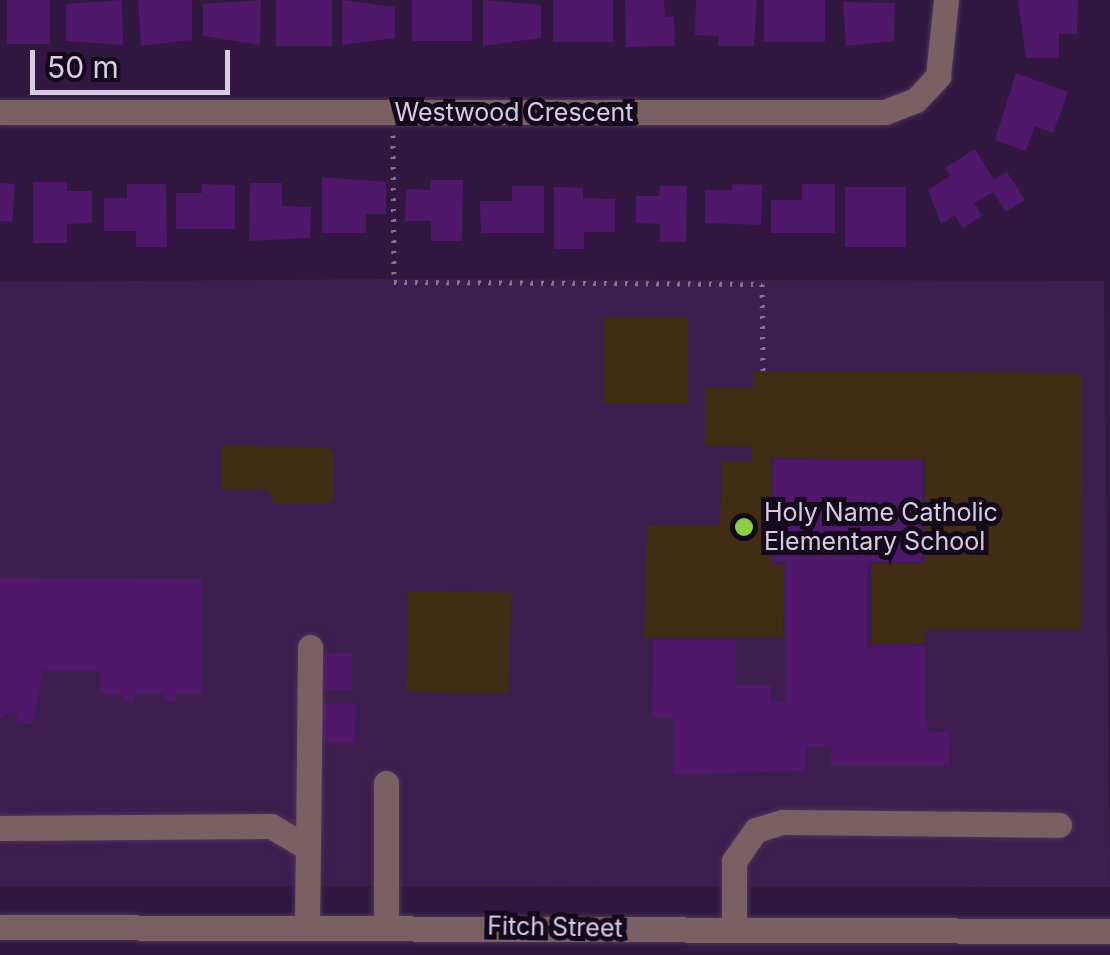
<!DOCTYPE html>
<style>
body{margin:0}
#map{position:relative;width:1110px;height:955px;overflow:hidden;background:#321841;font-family:Inter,sans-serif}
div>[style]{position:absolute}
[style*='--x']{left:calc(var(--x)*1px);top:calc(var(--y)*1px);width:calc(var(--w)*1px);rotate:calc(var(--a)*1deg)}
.built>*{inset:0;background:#3d1e4e}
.green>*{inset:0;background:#412d13;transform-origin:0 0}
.building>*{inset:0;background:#4f186a;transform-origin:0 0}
.path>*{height:5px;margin-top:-2.5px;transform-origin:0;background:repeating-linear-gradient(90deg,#877293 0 2.5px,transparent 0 10.5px)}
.roads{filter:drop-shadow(0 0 2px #4d355b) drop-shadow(0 0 2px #4d355b)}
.minor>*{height:25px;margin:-12.5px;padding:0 12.5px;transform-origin:12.5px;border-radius:12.5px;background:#7b6063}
.dots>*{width:28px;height:28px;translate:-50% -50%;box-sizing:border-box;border:5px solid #14091b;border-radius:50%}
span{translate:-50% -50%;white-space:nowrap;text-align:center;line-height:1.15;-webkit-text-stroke:10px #14091b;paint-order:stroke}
.street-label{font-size:25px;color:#dacbe5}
.poi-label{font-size:25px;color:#dacbe5}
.left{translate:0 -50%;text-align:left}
.scale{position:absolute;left:30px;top:50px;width:200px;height:45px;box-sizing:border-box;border:5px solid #dacbe5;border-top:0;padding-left:12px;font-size:30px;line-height:35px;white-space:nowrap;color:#dacbe5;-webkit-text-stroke:8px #14091b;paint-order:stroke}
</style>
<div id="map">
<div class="built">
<i style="clip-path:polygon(380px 279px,1104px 281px,1110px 887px,0 886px,0 282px)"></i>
</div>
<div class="green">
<i style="left:603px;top:318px;width:85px;height:85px"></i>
<i style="clip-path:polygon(753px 371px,1082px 373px,1081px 630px,926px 629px,925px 644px,872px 643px,871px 564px,925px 564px,925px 460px,772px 458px,771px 565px,784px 565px,783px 638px,644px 638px,647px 526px,720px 525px,722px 461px,751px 461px,752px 447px,705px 446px,705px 387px,753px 387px)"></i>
<i style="clip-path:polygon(222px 446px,327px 447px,334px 453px,334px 498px,328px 504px,274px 504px,268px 490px,222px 489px)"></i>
<i style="left:408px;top:591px;width:103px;height:101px;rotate:1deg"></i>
</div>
<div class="building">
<i style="left:7px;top:0;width:43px;height:44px"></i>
<i style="clip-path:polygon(122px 0,123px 45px,66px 41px,66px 4px)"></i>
<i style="clip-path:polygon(138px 0,192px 0,192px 40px,141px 46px)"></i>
<i style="clip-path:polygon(261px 0,260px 45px,203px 36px,203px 4px)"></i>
<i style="left:276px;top:0;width:56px;height:46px"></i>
<i style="clip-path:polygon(342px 0,395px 7px,395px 38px,342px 45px)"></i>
<i style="left:412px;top:0;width:60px;height:41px"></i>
<i style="clip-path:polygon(483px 0,541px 5px,541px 38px,483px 46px)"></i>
<i style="left:553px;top:0;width:60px;height:42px"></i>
<i style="clip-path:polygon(625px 0,664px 0,665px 17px,674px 16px,675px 46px,626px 47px)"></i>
<i style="clip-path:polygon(696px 0,757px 0,754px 46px,718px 46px,719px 36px,695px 35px)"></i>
<i style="left:764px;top:0;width:61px;height:42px"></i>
<i style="clip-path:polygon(1018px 0,1078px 0,1077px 34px,1059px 34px,1059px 58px,1026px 58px)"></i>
<i style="clip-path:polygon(843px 2px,895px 3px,894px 41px,846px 46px)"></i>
<i style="clip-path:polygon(1016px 73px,1068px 92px,1053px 133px,1035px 126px,1026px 151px,995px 140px)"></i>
<i style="clip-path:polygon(975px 149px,994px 180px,1007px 172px,1025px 200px,1006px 212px,993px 192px,974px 203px,982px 216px,963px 228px,955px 215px,941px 224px,928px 190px,950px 176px,945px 168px)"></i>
<i style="clip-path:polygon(322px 177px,386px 182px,386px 214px,366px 214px,366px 233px,322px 233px)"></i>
<i style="clip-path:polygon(431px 180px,463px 180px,462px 241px,431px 241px,431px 221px,405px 221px,406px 189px,430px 190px)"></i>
<i style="clip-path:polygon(33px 182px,67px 182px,67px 191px,92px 191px,92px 223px,67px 224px,67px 243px,33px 243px)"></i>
<i style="left:0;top:183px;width:15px;height:38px;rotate:4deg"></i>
<i style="clip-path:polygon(250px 183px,282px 183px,282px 206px,311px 207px,310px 238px,249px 241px)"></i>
<i style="clip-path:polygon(127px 184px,166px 184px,167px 247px,136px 247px,136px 231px,104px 231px,104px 198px,127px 198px)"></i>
<i style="clip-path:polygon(202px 184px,235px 185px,235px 229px,176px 229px,176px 193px,202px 193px)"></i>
<i style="clip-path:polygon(732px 184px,762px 185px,761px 225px,705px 223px,705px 190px,732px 190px)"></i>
<i style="clip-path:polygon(802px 184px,835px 184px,835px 233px,771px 233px,771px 200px,802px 200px)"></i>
<i style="clip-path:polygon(512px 186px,544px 186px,544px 233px,481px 233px,480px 201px,512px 201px)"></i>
<i style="clip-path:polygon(660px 186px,687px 186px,686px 242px,660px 242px,660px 224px,636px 223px,636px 196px,659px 196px)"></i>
<i style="clip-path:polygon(554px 187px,583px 188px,583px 198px,615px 199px,615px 232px,584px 232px,584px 249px,554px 249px)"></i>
<i style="left:845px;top:187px;width:61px;height:60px"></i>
<i style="clip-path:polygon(773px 459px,922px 460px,921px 562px,868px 562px,867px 651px,874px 645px,925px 646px,925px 718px,929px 732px,950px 732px,949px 766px,831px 766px,831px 747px,806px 747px,805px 771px,673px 775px,673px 718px,652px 718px,653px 640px,736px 640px,736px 685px,771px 685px,771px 702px,786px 702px,786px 561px,772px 561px)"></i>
<i style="clip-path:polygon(0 578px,202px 579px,201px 694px,176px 694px,176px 701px,164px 701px,164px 694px,134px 694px,134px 701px,123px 701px,123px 694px,100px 694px,100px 671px,42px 671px,33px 724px,17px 724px,17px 709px,0 719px)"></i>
<i style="left:323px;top:653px;width:29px;height:37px"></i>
<i style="left:324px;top:703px;width:32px;height:39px;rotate:2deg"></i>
</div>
<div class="path">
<i style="--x:393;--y:135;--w:147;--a:89.6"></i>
<i style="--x:394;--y:282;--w:368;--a:0.3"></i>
<i style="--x:762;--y:284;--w:88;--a:89.3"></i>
</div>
<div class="roads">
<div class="minor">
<i style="--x:0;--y:112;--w:885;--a:0"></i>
<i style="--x:885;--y:112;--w:33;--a:-21"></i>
<i style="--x:916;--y:100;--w:33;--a:-47"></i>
<i style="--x:938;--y:76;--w:76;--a:-84"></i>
<i style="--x:386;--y:783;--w:142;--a:90"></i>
<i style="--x:0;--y:828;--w:271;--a:-0.4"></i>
<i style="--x:271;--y:826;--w:43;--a:30.7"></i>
<i style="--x:308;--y:848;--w:76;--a:90.8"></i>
<i style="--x:308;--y:848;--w:201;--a:-89.4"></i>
<i style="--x:0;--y:927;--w:1110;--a:0.21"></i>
<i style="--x:734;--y:928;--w:67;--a:-90"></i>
<i style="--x:734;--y:861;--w:38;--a:-55"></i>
<i style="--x:756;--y:830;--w:27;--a:-17"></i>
<i style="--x:782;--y:822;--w:277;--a:0.6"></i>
</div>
</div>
<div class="dots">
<i style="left:744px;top:527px;background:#8bce46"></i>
</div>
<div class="street-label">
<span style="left:514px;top:112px">Westwood Crescent</span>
<span style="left:555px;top:927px;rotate:1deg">Fitch Street</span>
</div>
<div class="poi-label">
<span class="left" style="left:764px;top:527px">Holy Name Catholic<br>Elementary School</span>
</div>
<div class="scale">50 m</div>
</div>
